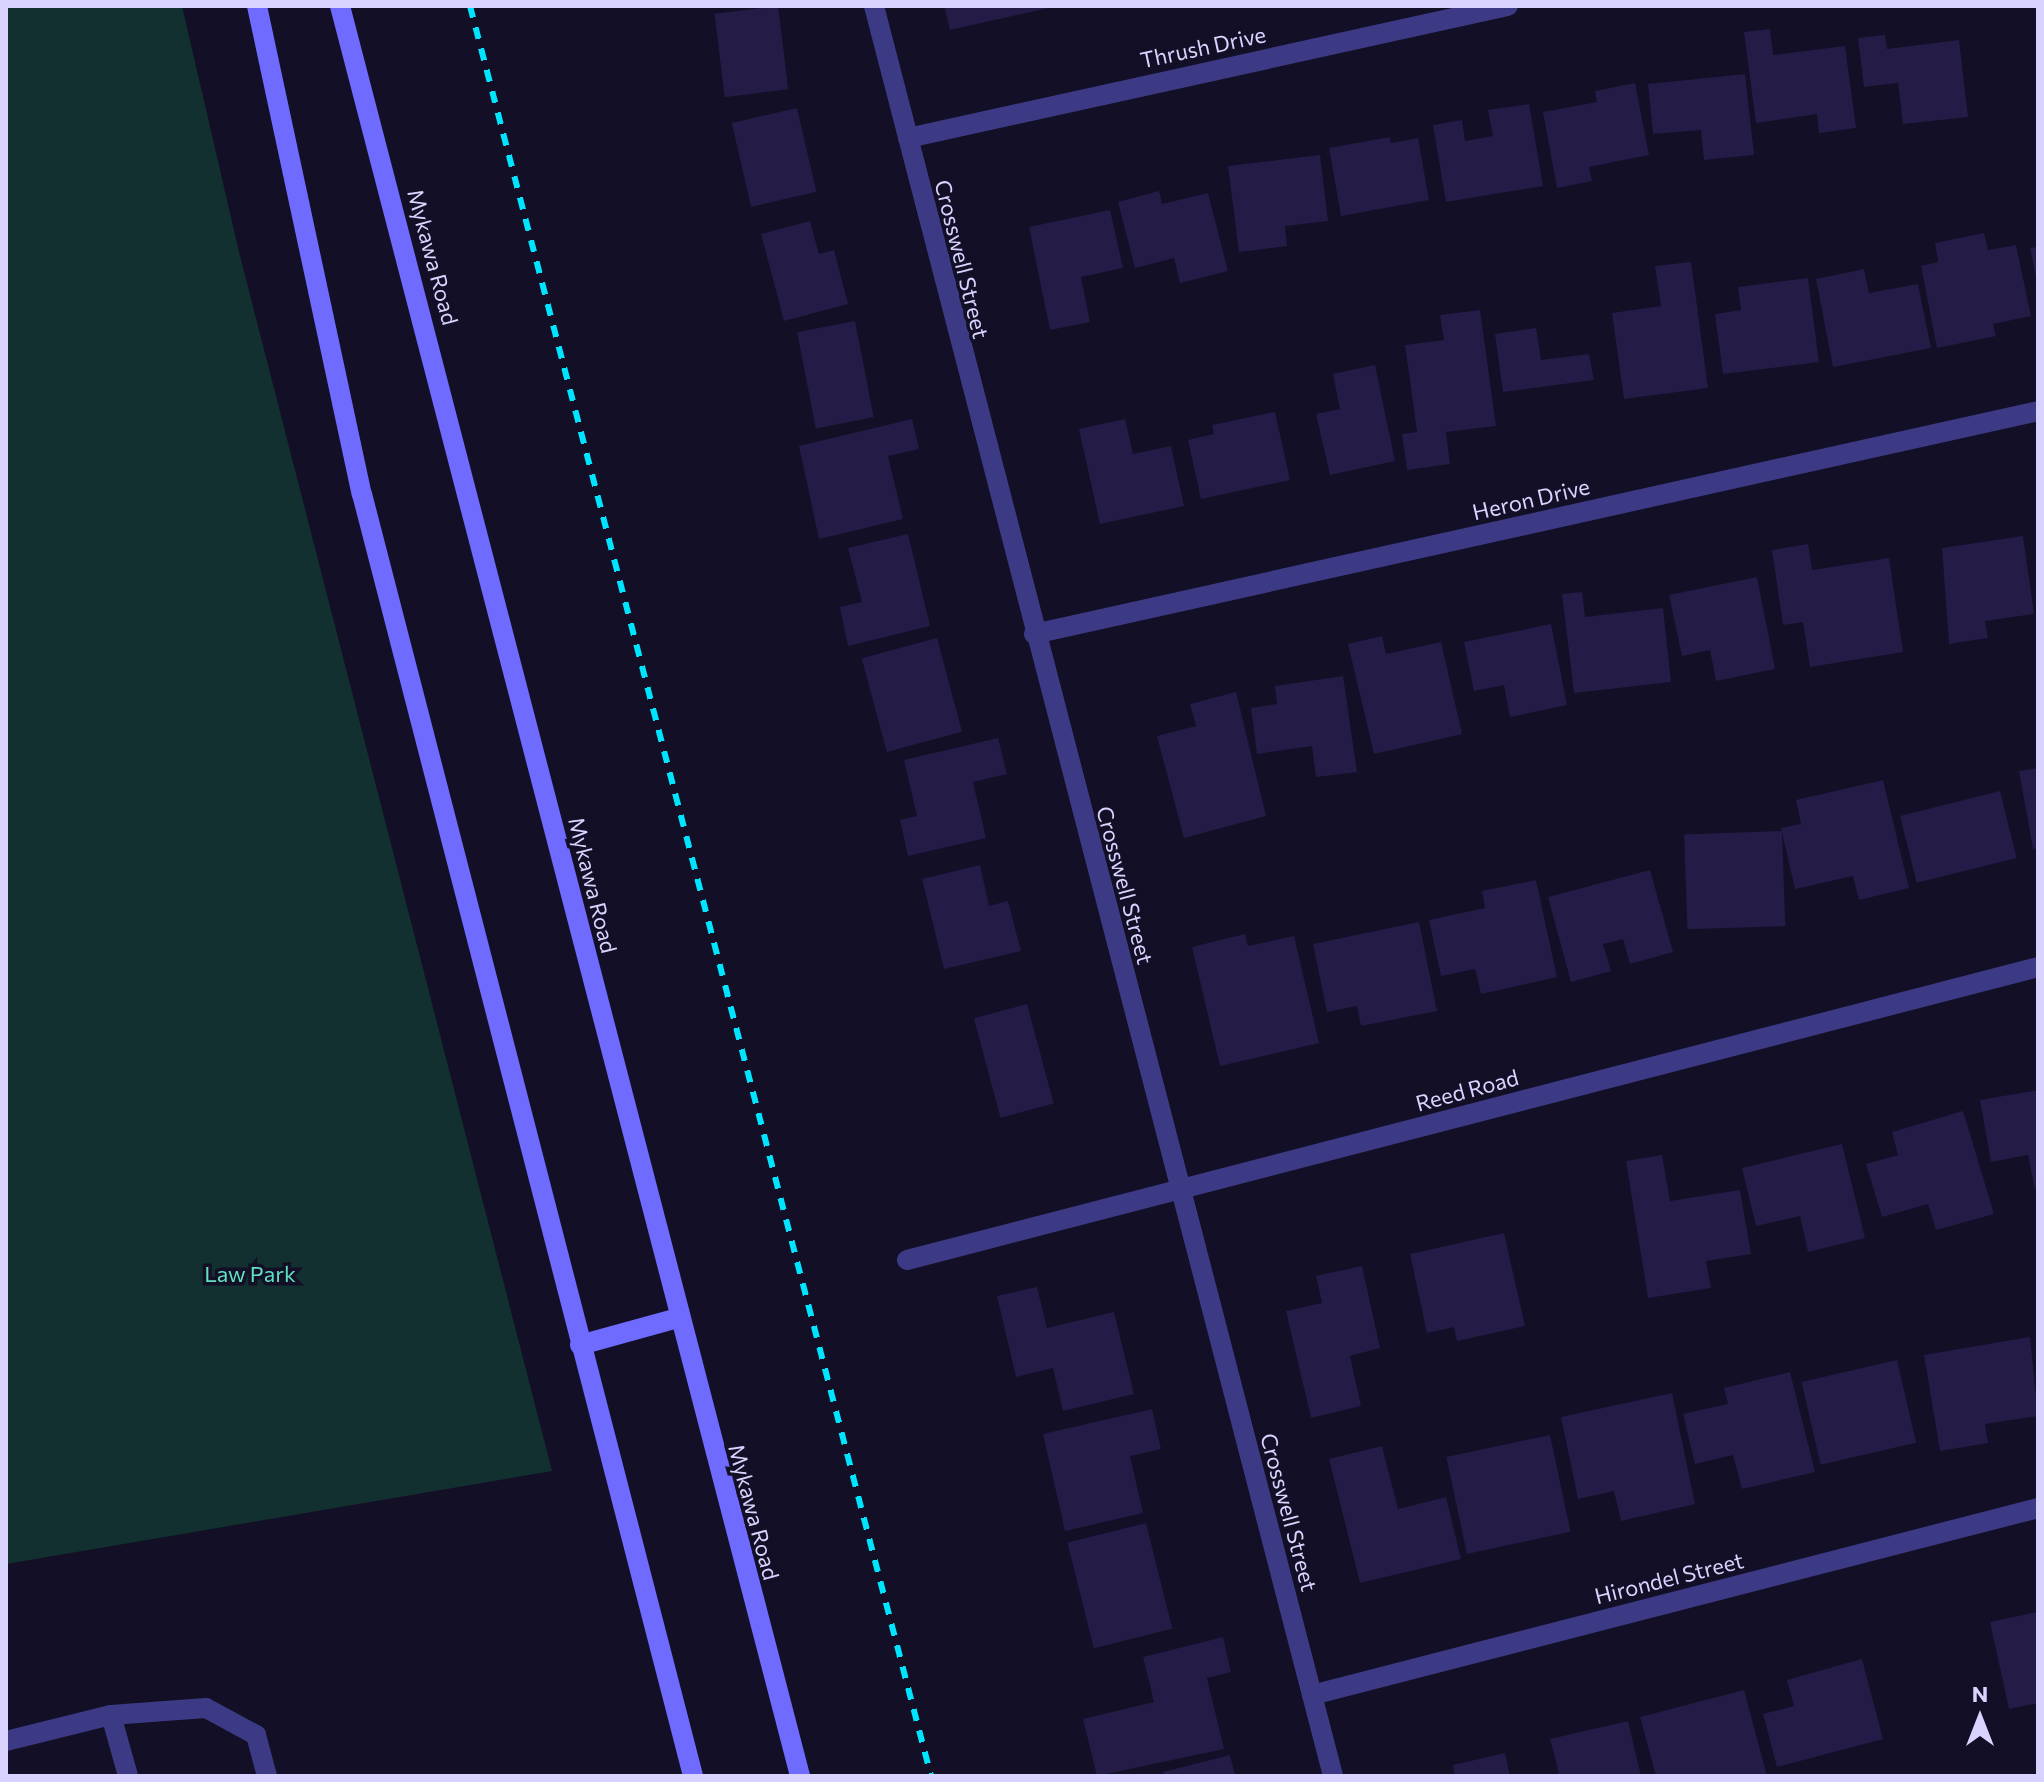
<!DOCTYPE html>
<style>
body{margin:0}
#map{position:relative;width:2044px;height:1782px;overflow:hidden;background:#130f26;font-family:Commissioner,sans-serif}
div>[style]{position:absolute}
[style*='--x']{left:calc(var(--x)*1px);top:calc(var(--y)*1px);width:calc(var(--w)*1px);rotate:calc(var(--a)*1deg)}
.green>*{inset:0;background:#12302f}
.building>*{inset:0;background:#241b47;transform-origin:0 0}
.service>*{height:20px;margin:-10px;padding:0 10px;transform-origin:10px;border-radius:10px;background:#3d3a85}
.minor>*{height:20px;margin:-10px;padding:0 10px;transform-origin:10px;border-radius:10px;background:#3d3a85}
.secondary>*{height:20px;margin:-10px;padding:0 10px;transform-origin:10px;border-radius:10px;background:#6f6bff}
.rail>*{height:6px;margin-top:-3px;transform-origin:0;background:repeating-linear-gradient(90deg,#00e5ff 0 12px,transparent 0 22px)}
span{translate:-50% -50%;white-space:nowrap;text-align:center;line-height:1.15;-webkit-text-stroke:7px #130f26;paint-order:stroke}
.street-label{font-size:22px;color:#d9d4ff}
.park-label{font-size:22px;color:#5fe0c0}
.frame{position:absolute;inset:0;border:8px solid #d9d4ff;pointer-events:none}
.north{position:absolute;left:1940px;top:1678px;width:80px;height:80px;-webkit-text-stroke:6px #130f26;paint-order:stroke;rotate:0deg;font-size:22px;font-weight:700;line-height:32px;text-align:center;color:#d9d4ff}
.north::after{content:'';display:block;margin:auto;width:28px;height:36px;background:#d9d4ff;clip-path:polygon(50% 0,100% 100%,50% 72%,0 100%)}
</style>
<div id="map">
<div class="green">
<i style="clip-path:polygon(6px 6px,182px 6px,240px 256px,552px 1471px,6px 1564px)"></i>
</div>
<div class="building">
<i style="left:778px;top:6px;width:84px;height:64px;rotate:83deg"></i>
<i style="clip-path:polygon(944px 6px,1052px 6px,1053px 7px,950px 30px)"></i>
<i style="clip-path:polygon(1770px 29px,1773px 55px,1845px 46px,1856px 128px,1819px 133px,1817px 114px,1756px 123px,1744px 32px)"></i>
<i style="clip-path:polygon(1885px 35px,1887px 49px,1959px 40px,1968px 117px,1903px 124px,1898px 83px,1864px 87px,1858px 38px)"></i>
<i style="clip-path:polygon(1745px 74px,1754px 155px,1704px 160px,1701px 130px,1653px 134px,1648px 84px)"></i>
<i style="clip-path:polygon(1635px 83px,1649px 155px,1589px 167px,1592px 181px,1557px 188px,1543px 112px,1597px 102px,1595px 91px)"></i>
<i style="clip-path:polygon(1529px 104px,1543px 186px,1446px 202px,1433px 125px,1462px 120px,1465px 141px,1493px 136px,1488px 110px)"></i>
<i style="left:797px;top:108px;width:86px;height:67px;rotate:77deg"></i>
<i style="clip-path:polygon(1390px 137px,1391px 143px,1418px 138px,1429px 200px,1341px 216px,1329px 148px)"></i>
<i style="clip-path:polygon(1320px 155px,1328px 221px,1285px 226px,1287px 246px,1239px 252px,1228px 166px)"></i>
<i style="clip-path:polygon(1159px 191px,1162px 204px,1208px 193px,1228px 271px,1180px 283px,1174px 258px,1135px 268px,1118px 202px)"></i>
<i style="clip-path:polygon(1110px 210px,1123px 268px,1081px 277px,1090px 322px,1050px 330px,1029px 227px)"></i>
<i style="clip-path:polygon(810px 221px,819px 254px,834px 250px,848px 304px,784px 321px,761px 234px)"></i>
<i style="clip-path:polygon(1984px 233px,1988px 250px,2016px 245px,2031px 316px,1993px 324px,1996px 336px,1937px 348px,1921px 266px,1938px 262px,1935px 243px)"></i>
<i style="clip-path:polygon(2038px 247px,2038px 281px,2037px 282px,2030px 248px)"></i>
<i style="clip-path:polygon(1691px 262px,1708px 388px,1624px 399px,1612px 313px,1661px 306px,1655px 266px)"></i>
<i style="clip-path:polygon(1864px 269px,1869px 293px,1918px 284px,1931px 348px,1833px 367px,1816px 279px)"></i>
<i style="clip-path:polygon(1808px 278px,1819px 362px,1723px 374px,1715px 314px,1741px 310px,1738px 287px)"></i>
<i style="clip-path:polygon(1480px 310px,1496px 426px,1446px 432px,1450px 464px,1407px 470px,1402px 434px,1417px 432px,1405px 345px,1444px 340px,1440px 315px)"></i>
<i style="left:855px;top:321px;width:98px;height:59px;rotate:79deg"></i>
<i style="clip-path:polygon(1536px 328px,1541px 360px,1589px 354px,1594px 380px,1503px 392px,1495px 334px)"></i>
<i style="clip-path:polygon(1375px 365px,1395px 461px,1330px 475px,1316px 414px,1340px 409px,1333px 374px)"></i>
<i style="clip-path:polygon(1275px 412px,1290px 480px,1201px 499px,1188px 440px,1214px 434px,1212px 425px)"></i>
<i style="clip-path:polygon(912px 419px,919px 449px,888px 456px,903px 519px,819px 539px,799px 446px)"></i>
<i style="clip-path:polygon(1125px 419px,1133px 454px,1171px 446px,1184px 506px,1100px 524px,1079px 429px)"></i>
<i style="clip-path:polygon(908px 534px,930px 626px,848px 646px,840px 607px,862px 602px,848px 548px)"></i>
<i style="clip-path:polygon(2023px 536px,2034px 614px,1985px 621px,1988px 638px,1949px 644px,1942px 548px)"></i>
<i style="clip-path:polygon(1808px 544px,1812px 570px,1889px 558px,1903px 652px,1810px 667px,1803px 622px,1783px 625px,1772px 550px)"></i>
<i style="clip-path:polygon(1757px 577px,1775px 669px,1716px 681px,1710px 650px,1682px 656px,1669px 595px)"></i>
<i style="clip-path:polygon(1582px 592px,1585px 617px,1663px 608px,1671px 682px,1574px 693px,1562px 594px)"></i>
<i style="clip-path:polygon(1551px 624px,1567px 705px,1510px 717px,1504px 685px,1474px 691px,1464px 642px)"></i>
<i style="clip-path:polygon(1382px 636px,1386px 654px,1441px 642px,1462px 734px,1374px 754px,1348px 644px)"></i>
<i style="left:937px;top:638px;width:97px;height:78px;rotate:75deg"></i>
<i style="clip-path:polygon(1343px 676px,1357px 772px,1316px 777px,1312px 746px,1257px 754px,1251px 708px,1277px 704px,1275px 686px)"></i>
<i style="clip-path:polygon(1236px 692px,1266px 816px,1184px 838px,1157px 736px,1196px 726px,1190px 704px)"></i>
<i style="clip-path:polygon(998px 738px,1007px 774px,973px 782px,986px 838px,908px 856px,900px 820px,917px 816px,904px 760px)"></i>
<i style="clip-path:polygon(2038px 768px,2038px 848px,2033px 849px,2019px 771px)"></i>
<i style="clip-path:polygon(1883px 780px,1909px 888px,1859px 900px,1853px 876px,1795px 889px,1781px 828px,1801px 824px,1796px 800px)"></i>
<i style="left:2000px;top:791px;width:69px;height:103px;rotate:76deg"></i>
<i style="left:1782px;top:831px;width:95px;height:98px;rotate:88deg"></i>
<i style="clip-path:polygon(980px 865px,989px 906px,1008px 901px,1021px 951px,944px 969px,922px 879px)"></i>
<i style="clip-path:polygon(1650px 870px,1673px 952px,1630px 964px,1623px 939px,1603px 944px,1611px 971px,1571px 982px,1548px 897px)"></i>
<i style="clip-path:polygon(1536px 880px,1557px 977px,1481px 994px,1475px 969px,1441px 976px,1429px 920px,1485px 908px,1482px 891px)"></i>
<i style="clip-path:polygon(1419px 922px,1437px 1011px,1361px 1026px,1357px 1006px,1327px 1012px,1313px 944px)"></i>
<i style="clip-path:polygon(1245px 934px,1248px 946px,1294px 936px,1319px 1043px,1220px 1066px,1192px 947px)"></i>
<i style="left:1027px;top:1004px;width:103px;height:55px;rotate:75deg"></i>
<i style="clip-path:polygon(2038px 1090px,2038px 1188px,2035px 1189px,2028px 1155px,1991px 1162px,1980px 1100px)"></i>
<i style="clip-path:polygon(1963px 1111px,1994px 1214px,1936px 1230px,1928px 1204px,1882px 1217px,1866px 1164px,1898px 1155px,1892px 1132px)"></i>
<i style="clip-path:polygon(1842px 1144px,1865px 1238px,1808px 1252px,1800px 1216px,1756px 1226px,1742px 1168px)"></i>
<i style="clip-path:polygon(1662px 1155px,1670px 1201px,1740px 1190px,1751px 1254px,1706px 1261px,1711px 1288px,1648px 1298px,1626px 1161px)"></i>
<i style="clip-path:polygon(1504px 1233px,1525px 1326px,1457px 1341px,1454px 1327px,1427px 1333px,1410px 1254px)"></i>
<i style="clip-path:polygon(1362px 1266px,1380px 1348px,1350px 1356px,1361px 1406px,1311px 1418px,1286px 1311px,1322px 1303px,1316px 1276px)"></i>
<i style="clip-path:polygon(1037px 1287px,1047px 1328px,1114px 1312px,1134px 1394px,1063px 1411px,1053px 1368px,1016px 1377px,997px 1296px)"></i>
<i style="clip-path:polygon(2030px 1337px,2038px 1416px,1985px 1424px,1988px 1443px,1940px 1451px,1924px 1355px)"></i>
<i style="left:1897px;top:1360px;width:85px;height:98px;rotate:77deg"></i>
<i style="clip-path:polygon(1790px 1372px,1815px 1472px,1742px 1489px,1733px 1455px,1695px 1464px,1683px 1414px,1728px 1404px,1724px 1388px)"></i>
<i style="clip-path:polygon(1672px 1393px,1695px 1504px,1621px 1521px,1614px 1491px,1578px 1499px,1561px 1417px)"></i>
<i style="clip-path:polygon(1152px 1409px,1161px 1449px,1130px 1456px,1143px 1513px,1065px 1531px,1043px 1434px)"></i>
<i style="left:1550px;top:1435px;width:99px;height:106px;rotate:78deg"></i>
<i style="clip-path:polygon(1382px 1446px,1398px 1509px,1446px 1497px,1461px 1559px,1360px 1583px,1329px 1459px)"></i>
<i style="left:1146px;top:1523px;width:109px;height:81px;rotate:76deg"></i>
<i style="clip-path:polygon(2038px 1612px,2038px 1703px,2009px 1709px,1990px 1622px)"></i>
<i style="clip-path:polygon(1223px 1637px,1231px 1672px,1207px 1678px,1224px 1749px,1097px 1776px,1083px 1719px,1154px 1702px,1143px 1657px)"></i>
<i style="clip-path:polygon(1862px 1659px,1883px 1739px,1777px 1767px,1763px 1714px,1794px 1706px,1787px 1680px)"></i>
<i style="clip-path:polygon(1744px 1690px,1767px 1776px,1656px 1776px,1640px 1717px)"></i>
<i style="clip-path:polygon(1628px 1721px,1641px 1776px,1553px 1776px,1559px 1773px,1550px 1739px)"></i>
<i style="clip-path:polygon(1505px 1753px,1510px 1776px,1455px 1776px,1453px 1765px)"></i>
<i style="clip-path:polygon(1230px 1755px,1235px 1776px,1164px 1776px,1163px 1772px)"></i>
</div>
<div class="service">
<i style="--x:111;--y:1715;--w:63;--a:74.4"></i>
<i style="--x:6;--y:1741;--w:108;--a:-13.9"></i>
<i style="--x:111;--y:1715;--w:95;--a:-4.2"></i>
<i style="--x:206;--y:1708;--w:57;--a:28.4"></i>
<i style="--x:256;--y:1735;--w:42;--a:75"></i>
</div>
<div class="minor">
<i style="--x:874;--y:6;--w:1829;--a:75.46"></i>
<i style="--x:908;--y:138;--w:614;--a:-12.41"></i>
<i style="--x:1034;--y:634;--w:1028;--a:-12.52"></i>
<i style="--x:907;--y:1260;--w:1168;--a:-14.52"></i>
<i style="--x:1312;--y:1695;--w:750;--a:-14.44"></i>
</div>
<div class="secondary">
<i style="--x:257;--y:6;--w:499;--a:77.9"></i>
<i style="--x:362;--y:494;--w:1324;--a:75.52"></i>
<i style="--x:340;--y:6;--w:1829;--a:75.43"></i>
<i style="--x:580;--y:1345;--w:102;--a:-15.4"></i>
</div>
<div class="rail">
<i style="--x:470;--y:6;--w:1829;--a:75.4"></i>
</div>
<div class="street-label">
<span style="left:1203px;top:47px;rotate:-12deg">Thrush Drive</span>
<span style="left:433px;top:257px;rotate:75deg">Mykawa Road</span>
<span style="left:962px;top:259px;rotate:76deg">Crosswell Street</span>
<span style="left:1531px;top:499px;rotate:-13deg">Heron Drive</span>
<span style="left:593px;top:885px;rotate:76deg">Mykawa Road</span>
<span style="left:1125px;top:885px;rotate:75deg">Crosswell Street</span>
<span style="left:1467px;top:1090px;rotate:-15deg">Reed Road</span>
<span style="left:754px;top:1512px;rotate:75deg">Mykawa Road</span>
<span style="left:1289px;top:1512px;rotate:75deg">Crosswell Street</span>
<span style="left:1669px;top:1578px;rotate:-14deg">Hirondel Street</span>
</div>
<div class="park-label">
<span style="left:250px;top:1274px">Law Park</span>
</div>
<div class="frame"></div>
<div class="north">N</div>
</div>
